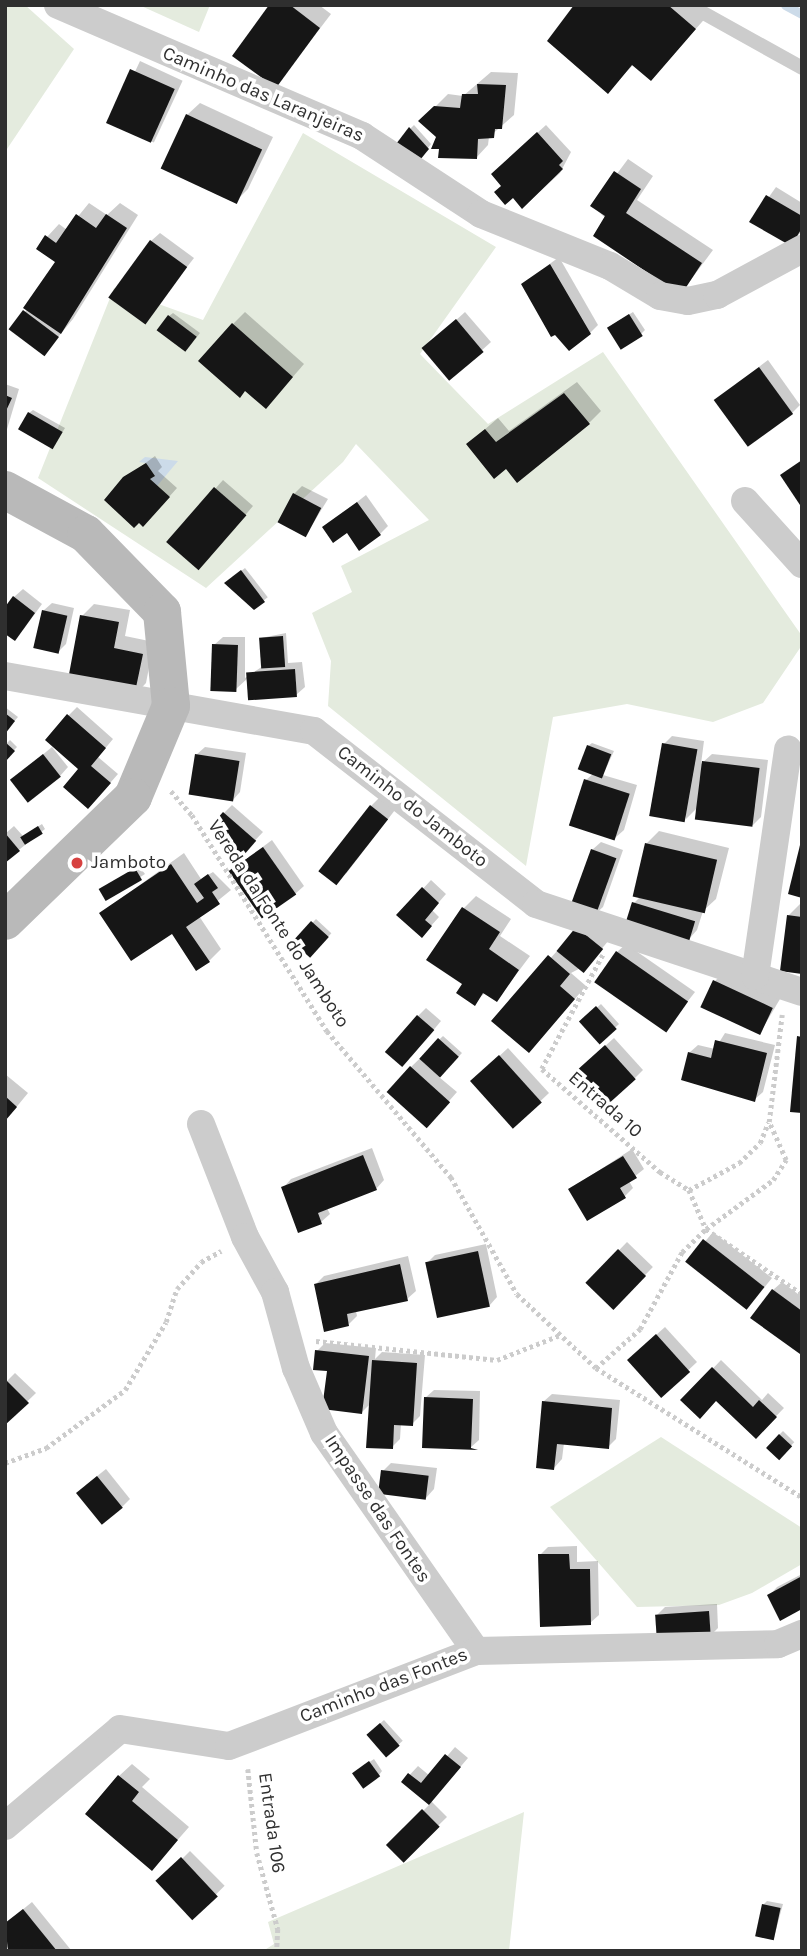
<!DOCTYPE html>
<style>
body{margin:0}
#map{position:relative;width:807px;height:1956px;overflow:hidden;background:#fff;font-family:Karla,sans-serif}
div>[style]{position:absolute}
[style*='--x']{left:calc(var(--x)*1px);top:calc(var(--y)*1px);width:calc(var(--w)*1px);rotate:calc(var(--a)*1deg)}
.green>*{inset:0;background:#e4ebde}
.water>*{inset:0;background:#ccdbe9}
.shadow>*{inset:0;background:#0003;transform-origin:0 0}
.stream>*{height:9px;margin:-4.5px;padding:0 4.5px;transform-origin:4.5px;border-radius:4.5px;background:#ccdbe9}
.building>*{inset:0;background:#161616;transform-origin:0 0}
.path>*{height:4.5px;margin-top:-2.25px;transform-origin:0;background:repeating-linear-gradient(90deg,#ccc 0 3.5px,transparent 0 7px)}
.lane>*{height:14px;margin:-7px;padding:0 7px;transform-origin:7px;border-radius:7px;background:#ccc}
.street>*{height:28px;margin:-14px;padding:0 14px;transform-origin:14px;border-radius:14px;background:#ccc}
.secondary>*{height:38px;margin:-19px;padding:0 19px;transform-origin:19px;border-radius:19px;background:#b9b9b9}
.dots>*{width:19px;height:19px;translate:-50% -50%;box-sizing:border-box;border:4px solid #fff;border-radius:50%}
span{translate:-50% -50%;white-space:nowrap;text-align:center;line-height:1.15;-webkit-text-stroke:7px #fff;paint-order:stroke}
.street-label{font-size:19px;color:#2f2f2f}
.poi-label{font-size:19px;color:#2f2f2f}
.left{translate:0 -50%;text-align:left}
.frame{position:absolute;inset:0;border:7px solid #2f2f2f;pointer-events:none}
</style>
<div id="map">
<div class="green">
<i style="clip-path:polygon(5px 5px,25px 5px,74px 49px,5px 152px)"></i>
<i style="clip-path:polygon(139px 5px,210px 5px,199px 32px)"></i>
<i style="clip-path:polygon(303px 133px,496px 247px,420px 354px,488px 424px,603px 352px,802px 636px,802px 645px,763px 703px,713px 722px,627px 704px,553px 717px,526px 866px,328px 706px,331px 661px,312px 613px,352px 592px,341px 566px,429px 520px,356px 444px,343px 462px,206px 588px,38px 478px,114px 288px,203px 320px)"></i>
<i style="clip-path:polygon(661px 1437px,802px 1528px,802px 1564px,752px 1593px,719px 1605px,637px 1607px,550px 1507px)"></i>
<i style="clip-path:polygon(524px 1812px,509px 1951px,263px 1951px,274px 1944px,268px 1922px)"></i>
</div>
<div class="water">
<i style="clip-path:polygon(145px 457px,178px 461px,157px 486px,150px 479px,155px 476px,146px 463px,139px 462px)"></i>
</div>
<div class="shadow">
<i style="clip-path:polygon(271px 5px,319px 5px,331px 14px,276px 86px)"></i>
<i style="clip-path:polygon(577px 5px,702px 5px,710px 13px,651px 79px,634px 64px,608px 91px)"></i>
<i style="left:140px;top:61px;width:47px;height:68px;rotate:25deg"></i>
<i style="clip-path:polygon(491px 72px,518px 73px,514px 115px,489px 137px,488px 145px,476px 158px,421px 121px,448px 94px,463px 96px)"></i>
<i style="clip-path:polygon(200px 103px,273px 137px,248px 189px,236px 201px,187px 115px)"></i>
<i style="clip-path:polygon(414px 125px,431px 144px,419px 160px,410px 129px)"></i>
<i style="clip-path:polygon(546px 125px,571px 152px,560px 173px,523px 207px,503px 186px,501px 166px)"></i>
<i style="clip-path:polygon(628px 159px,653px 176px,637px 200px,713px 250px,681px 293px,593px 206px)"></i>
<i style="clip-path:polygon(776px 187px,802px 203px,802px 231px,790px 244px,752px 221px)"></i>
<i style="clip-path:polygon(89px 203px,107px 215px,120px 203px,138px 215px,73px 319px,45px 353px,25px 312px,57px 262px,47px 237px,59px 224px,67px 230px)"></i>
<i style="clip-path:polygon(160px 233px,194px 258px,144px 322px,151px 241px)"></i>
<i style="clip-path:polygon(559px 257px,598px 325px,590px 333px,523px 284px)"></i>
<i style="clip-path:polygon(245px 312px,304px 364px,278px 394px,233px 324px)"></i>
<i style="clip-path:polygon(465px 312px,491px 342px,450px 379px,433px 341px)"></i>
<i style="clip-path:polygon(633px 312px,645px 330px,641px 334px,612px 325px)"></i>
<i style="clip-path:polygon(173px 313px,200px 333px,189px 347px,169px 316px)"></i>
<i style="clip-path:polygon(768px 360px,800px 405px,792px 413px,716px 400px)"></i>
<i style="clip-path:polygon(577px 382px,601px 411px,589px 423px,506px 467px,468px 444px,498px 418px,509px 431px)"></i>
<i style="clip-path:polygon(5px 384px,19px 389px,5px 436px)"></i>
<i style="clip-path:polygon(33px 410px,65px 428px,53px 447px,29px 413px)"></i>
<i style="clip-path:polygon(155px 456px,162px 467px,158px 471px,177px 488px,151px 517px,124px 479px)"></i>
<i style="clip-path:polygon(223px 480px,253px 506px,207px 560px,168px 542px)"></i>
<i style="clip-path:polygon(302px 486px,328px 499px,306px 535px,294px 494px)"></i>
<i style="clip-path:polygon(366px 495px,388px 526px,380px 534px,324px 528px)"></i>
<i style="left:245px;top:568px;width:37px;height:19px;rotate:52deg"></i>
<i style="clip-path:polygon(23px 589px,42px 604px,23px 630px,14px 597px)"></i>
<i style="clip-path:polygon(52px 603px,74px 608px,66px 644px,58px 652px,43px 611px)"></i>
<i style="clip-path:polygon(94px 604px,130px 610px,125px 636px,154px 642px,146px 683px,134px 696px,82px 616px)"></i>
<i style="clip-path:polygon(286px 633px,288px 663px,302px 662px,305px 687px,296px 695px,248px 678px,236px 689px,214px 645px,223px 637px,245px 637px,245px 678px,263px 666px,261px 638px)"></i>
<i style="clip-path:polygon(5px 707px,18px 717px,5px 732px)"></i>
<i style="clip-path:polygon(77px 707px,113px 739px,98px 757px,118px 774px,96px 799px,81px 769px,68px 716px)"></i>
<i style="clip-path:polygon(672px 736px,704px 741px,701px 764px,712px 754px,768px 760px,761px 817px,753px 825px,698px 807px,686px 819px,664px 744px)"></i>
<i style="clip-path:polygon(10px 740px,17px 747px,5px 760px,5px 745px)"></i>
<i style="clip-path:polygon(592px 743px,614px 751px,603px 775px,637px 785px,624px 830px,615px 838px,586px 780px,594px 773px,588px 746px)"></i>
<i style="clip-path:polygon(52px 747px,68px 767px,60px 776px,12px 780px)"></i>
<i style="clip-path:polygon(205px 747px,246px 753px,240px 792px,232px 801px,196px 755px)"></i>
<i style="clip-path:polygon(379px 798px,395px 810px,345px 875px,371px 806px)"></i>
<i style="clip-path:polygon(232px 805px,263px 832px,240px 856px,224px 813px)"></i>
<i style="clip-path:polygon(42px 824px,45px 829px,5px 861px,5px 834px,14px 826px,23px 836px)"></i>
<i style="clip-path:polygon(659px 831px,729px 848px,716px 899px,703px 911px,697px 930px,689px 939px,634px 903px,641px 896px,646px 844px)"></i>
<i style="clip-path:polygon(272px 840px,304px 886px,295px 894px,231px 871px)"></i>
<i style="clip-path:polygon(601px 842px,623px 850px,603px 907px,594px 915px,592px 850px)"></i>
<i style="clip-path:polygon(184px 853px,201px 879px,213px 872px,231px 890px,199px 916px,221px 949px,209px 961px,172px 932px,101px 913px)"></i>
<i style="clip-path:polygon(139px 866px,145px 874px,107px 899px,106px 887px)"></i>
<i style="clip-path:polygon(431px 880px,446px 894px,432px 910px,439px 917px,430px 927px,399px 915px)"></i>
<i style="clip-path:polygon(476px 896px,511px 919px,500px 936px,530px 956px,497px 1000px,486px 992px,474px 1003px,465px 984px,464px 908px)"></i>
<i style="clip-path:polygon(801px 903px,802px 903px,802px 972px,788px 916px)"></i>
<i style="left:316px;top:919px;width:21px;height:31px;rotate:43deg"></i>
<i style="clip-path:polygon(578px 928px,609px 940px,590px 963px,571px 973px,586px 986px,541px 1038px,494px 1020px)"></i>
<i style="clip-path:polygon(626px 944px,695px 992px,670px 1024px,617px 952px)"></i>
<i style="clip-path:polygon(723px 973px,780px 999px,760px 1033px,715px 981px)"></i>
<i style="left:601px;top:1004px;width:27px;height:27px;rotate:48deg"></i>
<i style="clip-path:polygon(426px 1008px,441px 1021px,411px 1057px,418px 1016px)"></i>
<i style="clip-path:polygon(725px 1033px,775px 1045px,763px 1092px,754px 1100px,689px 1053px,698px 1045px,715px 1049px)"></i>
<i style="clip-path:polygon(443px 1036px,462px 1053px,439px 1077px,457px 1092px,435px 1117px,411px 1067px)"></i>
<i style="clip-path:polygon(614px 1038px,643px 1070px,635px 1078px,584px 1065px)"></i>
<i style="clip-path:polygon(508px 1048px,549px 1093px,514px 1126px,481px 1073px)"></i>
<i style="clip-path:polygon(5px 1074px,28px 1093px,5px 1121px)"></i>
<i style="clip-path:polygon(372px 1148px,384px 1180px,376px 1189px,327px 1208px,330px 1214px,321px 1222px,283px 1188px,291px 1179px)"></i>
<i style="clip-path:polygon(632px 1149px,644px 1169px,629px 1181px,633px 1188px,625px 1196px,570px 1189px)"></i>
<i style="clip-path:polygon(713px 1232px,772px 1278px,755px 1299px,688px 1262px)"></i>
<i style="left:627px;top:1242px;width:36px;height:57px;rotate:44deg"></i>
<i style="clip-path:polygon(486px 1244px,497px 1297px,489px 1306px,427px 1263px,435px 1255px)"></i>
<i style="clip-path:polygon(408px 1256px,416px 1291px,407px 1299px,356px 1311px,357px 1316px,349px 1324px,316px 1284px,324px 1276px)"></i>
<i style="clip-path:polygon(782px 1282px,802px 1297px,799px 1352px,773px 1290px)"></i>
<i style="clip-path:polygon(665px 1327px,697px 1362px,661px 1396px,637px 1352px)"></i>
<i style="clip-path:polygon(325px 1343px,376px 1348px,375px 1359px,382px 1352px,425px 1355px,420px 1416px,412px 1424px,401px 1424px,400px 1439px,392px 1447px,371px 1403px,362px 1412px,328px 1370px,317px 1351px)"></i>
<i style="clip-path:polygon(721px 1360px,762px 1400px,768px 1393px,784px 1408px,756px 1437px,716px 1399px,683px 1400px)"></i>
<i style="clip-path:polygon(15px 1373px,36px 1393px,5px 1423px,5px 1383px)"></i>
<i style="clip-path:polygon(434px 1390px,480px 1391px,479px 1440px,470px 1448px,425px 1398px)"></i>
<i style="clip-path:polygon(552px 1394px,620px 1400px,616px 1439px,608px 1447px,564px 1443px,562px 1459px,554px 1468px,543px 1402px)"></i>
<i style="left:783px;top:1431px;width:16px;height:23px;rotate:45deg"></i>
<i style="clip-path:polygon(391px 1463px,437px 1468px,434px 1489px,426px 1498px,383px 1471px)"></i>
<i style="clip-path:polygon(106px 1469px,130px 1499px,122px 1507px,86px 1485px)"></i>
<i style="clip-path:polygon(577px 1546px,577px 1562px,598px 1561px,599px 1615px,590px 1623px,540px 1555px,548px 1547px)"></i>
<i style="clip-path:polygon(802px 1574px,802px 1607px,769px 1596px,777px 1587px)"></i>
<i style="clip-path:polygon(717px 1604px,718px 1628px,710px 1636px,657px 1615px,665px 1607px)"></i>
<i style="left:384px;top:1720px;width:28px;height:22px;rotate:48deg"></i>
<i style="clip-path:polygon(455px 1747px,468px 1758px,431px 1801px,447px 1817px,403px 1860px,389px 1845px,430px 1804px,403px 1782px,418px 1766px,430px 1776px)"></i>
<i style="clip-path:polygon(374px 1759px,382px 1771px,379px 1775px,358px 1770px)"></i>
<i style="clip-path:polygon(132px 1764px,150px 1779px,142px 1787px,189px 1827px,152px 1869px,119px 1776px)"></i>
<i style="left:190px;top:1851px;width:49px;height:45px;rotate:45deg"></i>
<i style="clip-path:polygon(767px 1901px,783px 1904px,774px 1937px,763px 1905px)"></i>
<i style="clip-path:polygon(32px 1902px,71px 1950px,70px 1951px,10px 1951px,5px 1944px,5px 1924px)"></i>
</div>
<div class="stream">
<i style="--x:785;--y:5;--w:19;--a:28"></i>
</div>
<div class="building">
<i style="clip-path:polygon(269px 5px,290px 5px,320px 28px,276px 88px,232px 56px)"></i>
<i style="clip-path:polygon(574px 5px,668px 5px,696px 29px,651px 81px,632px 65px,608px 94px,547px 41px)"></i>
<i style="left:130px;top:69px;width:49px;height:59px;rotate:24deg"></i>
<i style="clip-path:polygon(477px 84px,506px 85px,502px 129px,495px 129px,494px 138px,478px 139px,477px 159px,438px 158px,439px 149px,431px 149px,436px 137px,418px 121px,434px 106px,460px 108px,462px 94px,478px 94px)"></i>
<i style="left:186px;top:114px;width:84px;height:60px;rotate:25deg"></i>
<i style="clip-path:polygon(409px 127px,429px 149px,415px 166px,393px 148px)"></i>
<i style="clip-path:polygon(537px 132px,563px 161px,559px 165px,563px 169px,522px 209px,513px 198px,505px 205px,494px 192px,501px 186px,491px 174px)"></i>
<i style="clip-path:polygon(614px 171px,641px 189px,626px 213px,702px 263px,681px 295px,593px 236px,605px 216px,590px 206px)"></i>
<i style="clip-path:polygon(766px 195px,802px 216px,802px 228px,791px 246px,749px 222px)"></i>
<i style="clip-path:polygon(76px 214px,96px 228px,106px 214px,127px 228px,61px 334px,23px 308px,55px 262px,36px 249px,45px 235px,56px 243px)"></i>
<i style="left:150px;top:240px;width:46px;height:71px;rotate:36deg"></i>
<i style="clip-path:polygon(550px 264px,591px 334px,569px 351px,555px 335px,551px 337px,521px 284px)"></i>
<i style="left:23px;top:310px;width:45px;height:24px;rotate:37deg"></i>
<i style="left:629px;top:314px;width:26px;height:26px;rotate:58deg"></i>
<i style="left:168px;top:315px;width:36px;height:19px;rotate:37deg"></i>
<i style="left:456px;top:319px;width:43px;height:45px;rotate:50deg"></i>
<i style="clip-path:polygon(232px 323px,293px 377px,266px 409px,245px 391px,240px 398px,198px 361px)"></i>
<i style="left:759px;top:367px;width:58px;height:56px;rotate:54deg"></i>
<i style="clip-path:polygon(564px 393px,590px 424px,517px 483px,506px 469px,494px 479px,466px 444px,485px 429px,496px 442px)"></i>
<i style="clip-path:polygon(5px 395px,12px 398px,5px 413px)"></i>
<i style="left:28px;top:412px;width:40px;height:20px;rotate:30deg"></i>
<i style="clip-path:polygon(802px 460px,802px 508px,780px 475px)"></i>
<i style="clip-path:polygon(146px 463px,155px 476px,150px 479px,170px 497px,143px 527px,139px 523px,134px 528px,104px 500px,123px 477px)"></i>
<i style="left:214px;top:487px;width:43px;height:73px;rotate:41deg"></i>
<i style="left:293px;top:493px;width:32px;height:33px;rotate:28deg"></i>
<i style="clip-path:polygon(357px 502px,381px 535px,359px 551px,347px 533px,333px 543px,322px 527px)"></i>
<i style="clip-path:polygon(241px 570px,265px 602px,254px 610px,224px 583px)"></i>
<i style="clip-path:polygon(13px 596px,35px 613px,15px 641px,5px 634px,5px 607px)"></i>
<i style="left:42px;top:610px;width:26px;height:39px;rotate:13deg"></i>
<i style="clip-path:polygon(80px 615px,119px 622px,114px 648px,143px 654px,134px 697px,67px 685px)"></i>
<i style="left:283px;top:636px;width:31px;height:24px;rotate:86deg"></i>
<i style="left:212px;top:644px;width:26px;height:47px;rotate:2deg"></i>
<i style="left:295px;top:669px;width:28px;height:49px;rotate:86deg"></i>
<i style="clip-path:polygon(5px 713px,15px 721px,5px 734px)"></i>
<i style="clip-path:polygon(67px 714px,106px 748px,91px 766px,111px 783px,88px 809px,63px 787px,78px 769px,45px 740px)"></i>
<i style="clip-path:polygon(5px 742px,15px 751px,5px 762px)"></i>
<i style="left:662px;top:743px;width:36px;height:74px;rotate:10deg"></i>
<i style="left:587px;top:745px;width:26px;height:26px;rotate:21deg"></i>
<i style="left:43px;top:754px;width:29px;height:42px;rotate:52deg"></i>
<i style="left:195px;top:754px;width:45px;height:41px;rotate:9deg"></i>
<i style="left:702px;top:761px;width:58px;height:59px;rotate:7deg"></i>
<i style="left:584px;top:779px;width:48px;height:49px;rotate:18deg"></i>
<i style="left:370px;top:805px;width:23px;height:84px;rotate:38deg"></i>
<i style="left:223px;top:812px;width:44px;height:23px;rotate:41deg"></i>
<i style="left:38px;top:826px;width:9px;height:21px;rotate:58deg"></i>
<i style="clip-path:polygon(5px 833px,20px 851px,5px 863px)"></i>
<i style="clip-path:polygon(801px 841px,802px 841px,802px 898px,788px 894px)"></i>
<i style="left:645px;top:843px;width:74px;height:55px;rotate:13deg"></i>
<i style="left:263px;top:847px;width:58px;height:42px;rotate:55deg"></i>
<i style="left:591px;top:849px;width:27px;height:63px;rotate:20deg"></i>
<i style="clip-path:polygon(171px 864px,197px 903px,204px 898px,194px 884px,208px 874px,218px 888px,212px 892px,220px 904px,186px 927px,210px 962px,196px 971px,172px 934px,131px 961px,99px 913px)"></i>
<i style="left:135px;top:868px;width:14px;height:42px;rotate:60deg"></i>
<i style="clip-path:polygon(422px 887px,439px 903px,425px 920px,432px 926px,422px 938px,396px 915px)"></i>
<i style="left:632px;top:902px;width:66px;height:21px;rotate:17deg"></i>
<i style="clip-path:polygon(462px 907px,500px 932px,489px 949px,519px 970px,497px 1002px,483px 993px,475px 1006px,456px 993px,462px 984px,426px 960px)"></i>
<i style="clip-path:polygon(787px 915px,802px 917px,802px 974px,780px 971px)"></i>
<i style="left:311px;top:921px;width:24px;height:28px;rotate:42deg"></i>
<i style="left:576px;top:927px;width:35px;height:31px;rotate:39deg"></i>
<i style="left:616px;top:951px;width:88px;height:38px;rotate:35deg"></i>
<i style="clip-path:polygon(548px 955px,570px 974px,560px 986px,575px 999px,529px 1053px,491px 1021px)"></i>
<i style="left:713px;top:980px;width:66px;height:30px;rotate:25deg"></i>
<i style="left:596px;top:1006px;width:31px;height:23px;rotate:48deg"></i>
<i style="left:417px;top:1015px;width:23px;height:49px;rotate:41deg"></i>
<i style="clip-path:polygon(797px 1036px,802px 1037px,802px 1113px,790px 1112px)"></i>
<i style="left:438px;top:1038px;width:28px;height:28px;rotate:42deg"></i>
<i style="clip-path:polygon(715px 1040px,767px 1053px,755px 1102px,681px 1080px,688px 1052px,711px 1058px)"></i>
<i style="left:605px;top:1045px;width:46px;height:43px;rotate:48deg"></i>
<i style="left:499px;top:1055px;width:64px;height:39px;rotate:48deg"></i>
<i style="left:410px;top:1066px;width:54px;height:35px;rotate:42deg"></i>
<i style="clip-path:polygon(5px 1096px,17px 1107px,5px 1121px)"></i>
<i style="clip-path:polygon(363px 1155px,377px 1190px,318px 1213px,322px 1224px,298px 1233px,281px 1187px)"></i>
<i style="clip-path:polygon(623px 1156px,637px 1178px,620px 1188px,626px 1198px,587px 1221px,568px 1189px)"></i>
<i style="left:703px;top:1239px;width:78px;height:29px;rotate:38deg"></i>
<i style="left:618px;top:1249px;width:39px;height:47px;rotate:44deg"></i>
<i style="left:478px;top:1251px;width:57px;height:54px;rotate:78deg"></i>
<i style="clip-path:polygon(400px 1264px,408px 1301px,347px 1314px,349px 1326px,324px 1332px,314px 1284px)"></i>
<i style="clip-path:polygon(772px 1289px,802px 1311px,800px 1354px,750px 1318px)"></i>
<i style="left:656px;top:1334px;width:51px;height:39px;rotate:48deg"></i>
<i style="clip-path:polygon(315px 1350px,369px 1356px,362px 1414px,322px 1409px,327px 1371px,313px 1370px)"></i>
<i style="clip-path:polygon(372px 1360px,417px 1363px,413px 1426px,394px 1425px,393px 1449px,366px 1448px)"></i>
<i style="clip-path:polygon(712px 1367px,753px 1407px,759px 1400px,777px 1417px,756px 1439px,716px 1401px,700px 1419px,680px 1400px)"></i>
<i style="clip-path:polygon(5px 1379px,29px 1403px,5px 1425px)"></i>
<i style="clip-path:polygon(424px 1397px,473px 1399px,471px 1448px,478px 1450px,422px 1448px)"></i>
<i style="clip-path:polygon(542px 1401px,612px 1408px,609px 1449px,557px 1444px,554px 1470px,536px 1468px)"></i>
<i style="left:779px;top:1434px;width:18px;height:19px;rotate:43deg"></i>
<i style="left:381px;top:1470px;width:48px;height:24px;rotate:7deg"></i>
<i style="left:97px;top:1476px;width:41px;height:27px;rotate:51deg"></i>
<i style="clip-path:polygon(538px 1554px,569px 1554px,570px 1569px,590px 1569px,591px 1625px,540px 1627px)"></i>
<i style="clip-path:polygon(802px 1576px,802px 1609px,780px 1621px,767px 1595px)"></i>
<i style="left:709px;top:1611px;width:27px;height:54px;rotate:86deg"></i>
<i style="left:380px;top:1723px;width:30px;height:18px;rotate:49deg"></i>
<i style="clip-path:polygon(445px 1754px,461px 1767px,429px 1805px,401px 1782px,408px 1773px,421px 1783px)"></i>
<i style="left:369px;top:1761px;width:19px;height:21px;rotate:54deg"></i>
<i style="clip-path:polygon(118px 1775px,139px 1792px,132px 1801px,178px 1840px,152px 1871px,85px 1814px)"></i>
<i style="left:422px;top:1809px;width:25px;height:51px;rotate:45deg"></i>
<i style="left:181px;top:1857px;width:54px;height:35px;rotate:47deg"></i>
<i style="left:762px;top:1904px;width:19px;height:33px;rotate:12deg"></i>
<i style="clip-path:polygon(23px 1909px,57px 1951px,8px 1951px,5px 1923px)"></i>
</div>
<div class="path">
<i style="--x:171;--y:791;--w:32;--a:49"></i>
<i style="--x:192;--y:815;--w:255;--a:58"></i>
<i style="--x:327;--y:1031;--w:192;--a:49.7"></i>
<i style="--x:451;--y:1177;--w:134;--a:60.6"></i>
<i style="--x:517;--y:1294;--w:108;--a:43.1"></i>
<i style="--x:596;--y:1368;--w:243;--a:32.1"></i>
<i style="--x:603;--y:955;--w:129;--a:118.2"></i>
<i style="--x:542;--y:1069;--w:157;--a:41.1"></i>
<i style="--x:660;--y:1172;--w:34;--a:32"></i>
<i style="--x:689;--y:1190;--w:57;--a:-28.4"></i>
<i style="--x:739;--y:1163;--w:29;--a:-44"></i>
<i style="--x:760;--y:1143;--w:22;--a:-68"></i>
<i style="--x:689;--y:1190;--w:43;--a:66.4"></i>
<i style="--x:706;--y:1229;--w:116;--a:34.1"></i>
<i style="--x:316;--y:1341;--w:182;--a:6"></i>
<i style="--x:497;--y:1360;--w:66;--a:-21.5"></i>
<i style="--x:596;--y:1368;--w:59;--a:-41.6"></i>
<i style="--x:640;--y:1329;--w:88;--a:-61.4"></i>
<i style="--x:682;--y:1252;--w:33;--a:-44"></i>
<i style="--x:706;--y:1229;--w:83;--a:-36.2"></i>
<i style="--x:773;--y:1180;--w:24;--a:-57"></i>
<i style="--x:786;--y:1160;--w:42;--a:-114.1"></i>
<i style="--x:769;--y:1122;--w:108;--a:-83.1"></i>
<i style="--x:5;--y:1463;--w:44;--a:-20.1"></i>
<i style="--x:46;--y:1448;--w:98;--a:-36.3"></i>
<i style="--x:125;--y:1390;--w:79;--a:-58.9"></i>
<i style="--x:166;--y:1322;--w:35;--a:-72"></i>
<i style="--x:177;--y:1289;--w:36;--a:-48"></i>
<i style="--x:201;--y:1262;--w:23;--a:-29"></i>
<i style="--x:248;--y:1769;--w:84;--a:83.9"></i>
<i style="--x:257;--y:1853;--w:79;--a:74.6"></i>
<i style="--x:278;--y:1929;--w:22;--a:93"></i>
</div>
<div class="lane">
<i style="--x:689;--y:5;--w:129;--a:29.1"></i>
</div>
<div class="street">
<i style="--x:58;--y:5;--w:331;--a:23.3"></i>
<i style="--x:362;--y:136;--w:142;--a:33.2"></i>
<i style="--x:481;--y:214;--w:139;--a:22"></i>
<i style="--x:610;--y:266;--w:58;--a:31"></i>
<i style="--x:660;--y:296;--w:28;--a:10"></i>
<i style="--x:688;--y:301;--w:30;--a:-12"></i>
<i style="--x:717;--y:295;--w:97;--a:-28.4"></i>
<i style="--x:745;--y:501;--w:85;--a:47.9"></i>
<i style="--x:5;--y:676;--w:314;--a:10.1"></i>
<i style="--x:314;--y:731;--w:281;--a:37.9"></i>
<i style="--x:536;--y:904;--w:280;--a:18.3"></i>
<i style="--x:755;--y:976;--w:229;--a:-81.7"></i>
<i style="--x:201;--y:1124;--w:121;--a:68.7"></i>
<i style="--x:245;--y:1237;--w:63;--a:61.4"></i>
<i style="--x:275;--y:1292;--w:79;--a:74.6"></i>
<i style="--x:296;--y:1368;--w:71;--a:66.7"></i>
<i style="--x:324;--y:1433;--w:266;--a:55.1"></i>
<i style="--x:5;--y:1826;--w:150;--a:-40.1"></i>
<i style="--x:120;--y:1729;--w:110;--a:8.9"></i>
<i style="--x:229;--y:1746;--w:265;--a:-21"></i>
<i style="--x:476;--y:1651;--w:302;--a:-1.3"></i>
<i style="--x:778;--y:1644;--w:26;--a:-23"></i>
</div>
<div class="secondary">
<i style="--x:5;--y:490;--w:92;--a:28.5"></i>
<i style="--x:86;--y:534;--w:109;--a:45.7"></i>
<i style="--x:162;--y:612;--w:94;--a:84.5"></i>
<i style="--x:171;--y:706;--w:99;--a:112.7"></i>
<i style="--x:133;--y:797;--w:178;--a:135.9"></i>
</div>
<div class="dots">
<i style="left:77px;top:863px;background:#d74140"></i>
</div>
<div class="street-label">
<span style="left:263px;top:95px;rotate:23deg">Caminho das Laranjeiras</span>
<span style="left:412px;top:807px;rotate:38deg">Caminho do Jamboto</span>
<span style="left:278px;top:924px;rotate:57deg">Vereda da Fonte do Jamboto</span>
<span style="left:605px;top:1105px;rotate:41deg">Entrada 10</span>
<span style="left:377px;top:1509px;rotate:56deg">Impasse das Fontes</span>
<span style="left:384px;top:1686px;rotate:-21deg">Caminho das Fontes</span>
<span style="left:271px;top:1823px;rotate:82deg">Entrada 106</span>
</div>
<div class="poi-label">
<span class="left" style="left:91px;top:863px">Jamboto</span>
</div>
<div class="frame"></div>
</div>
